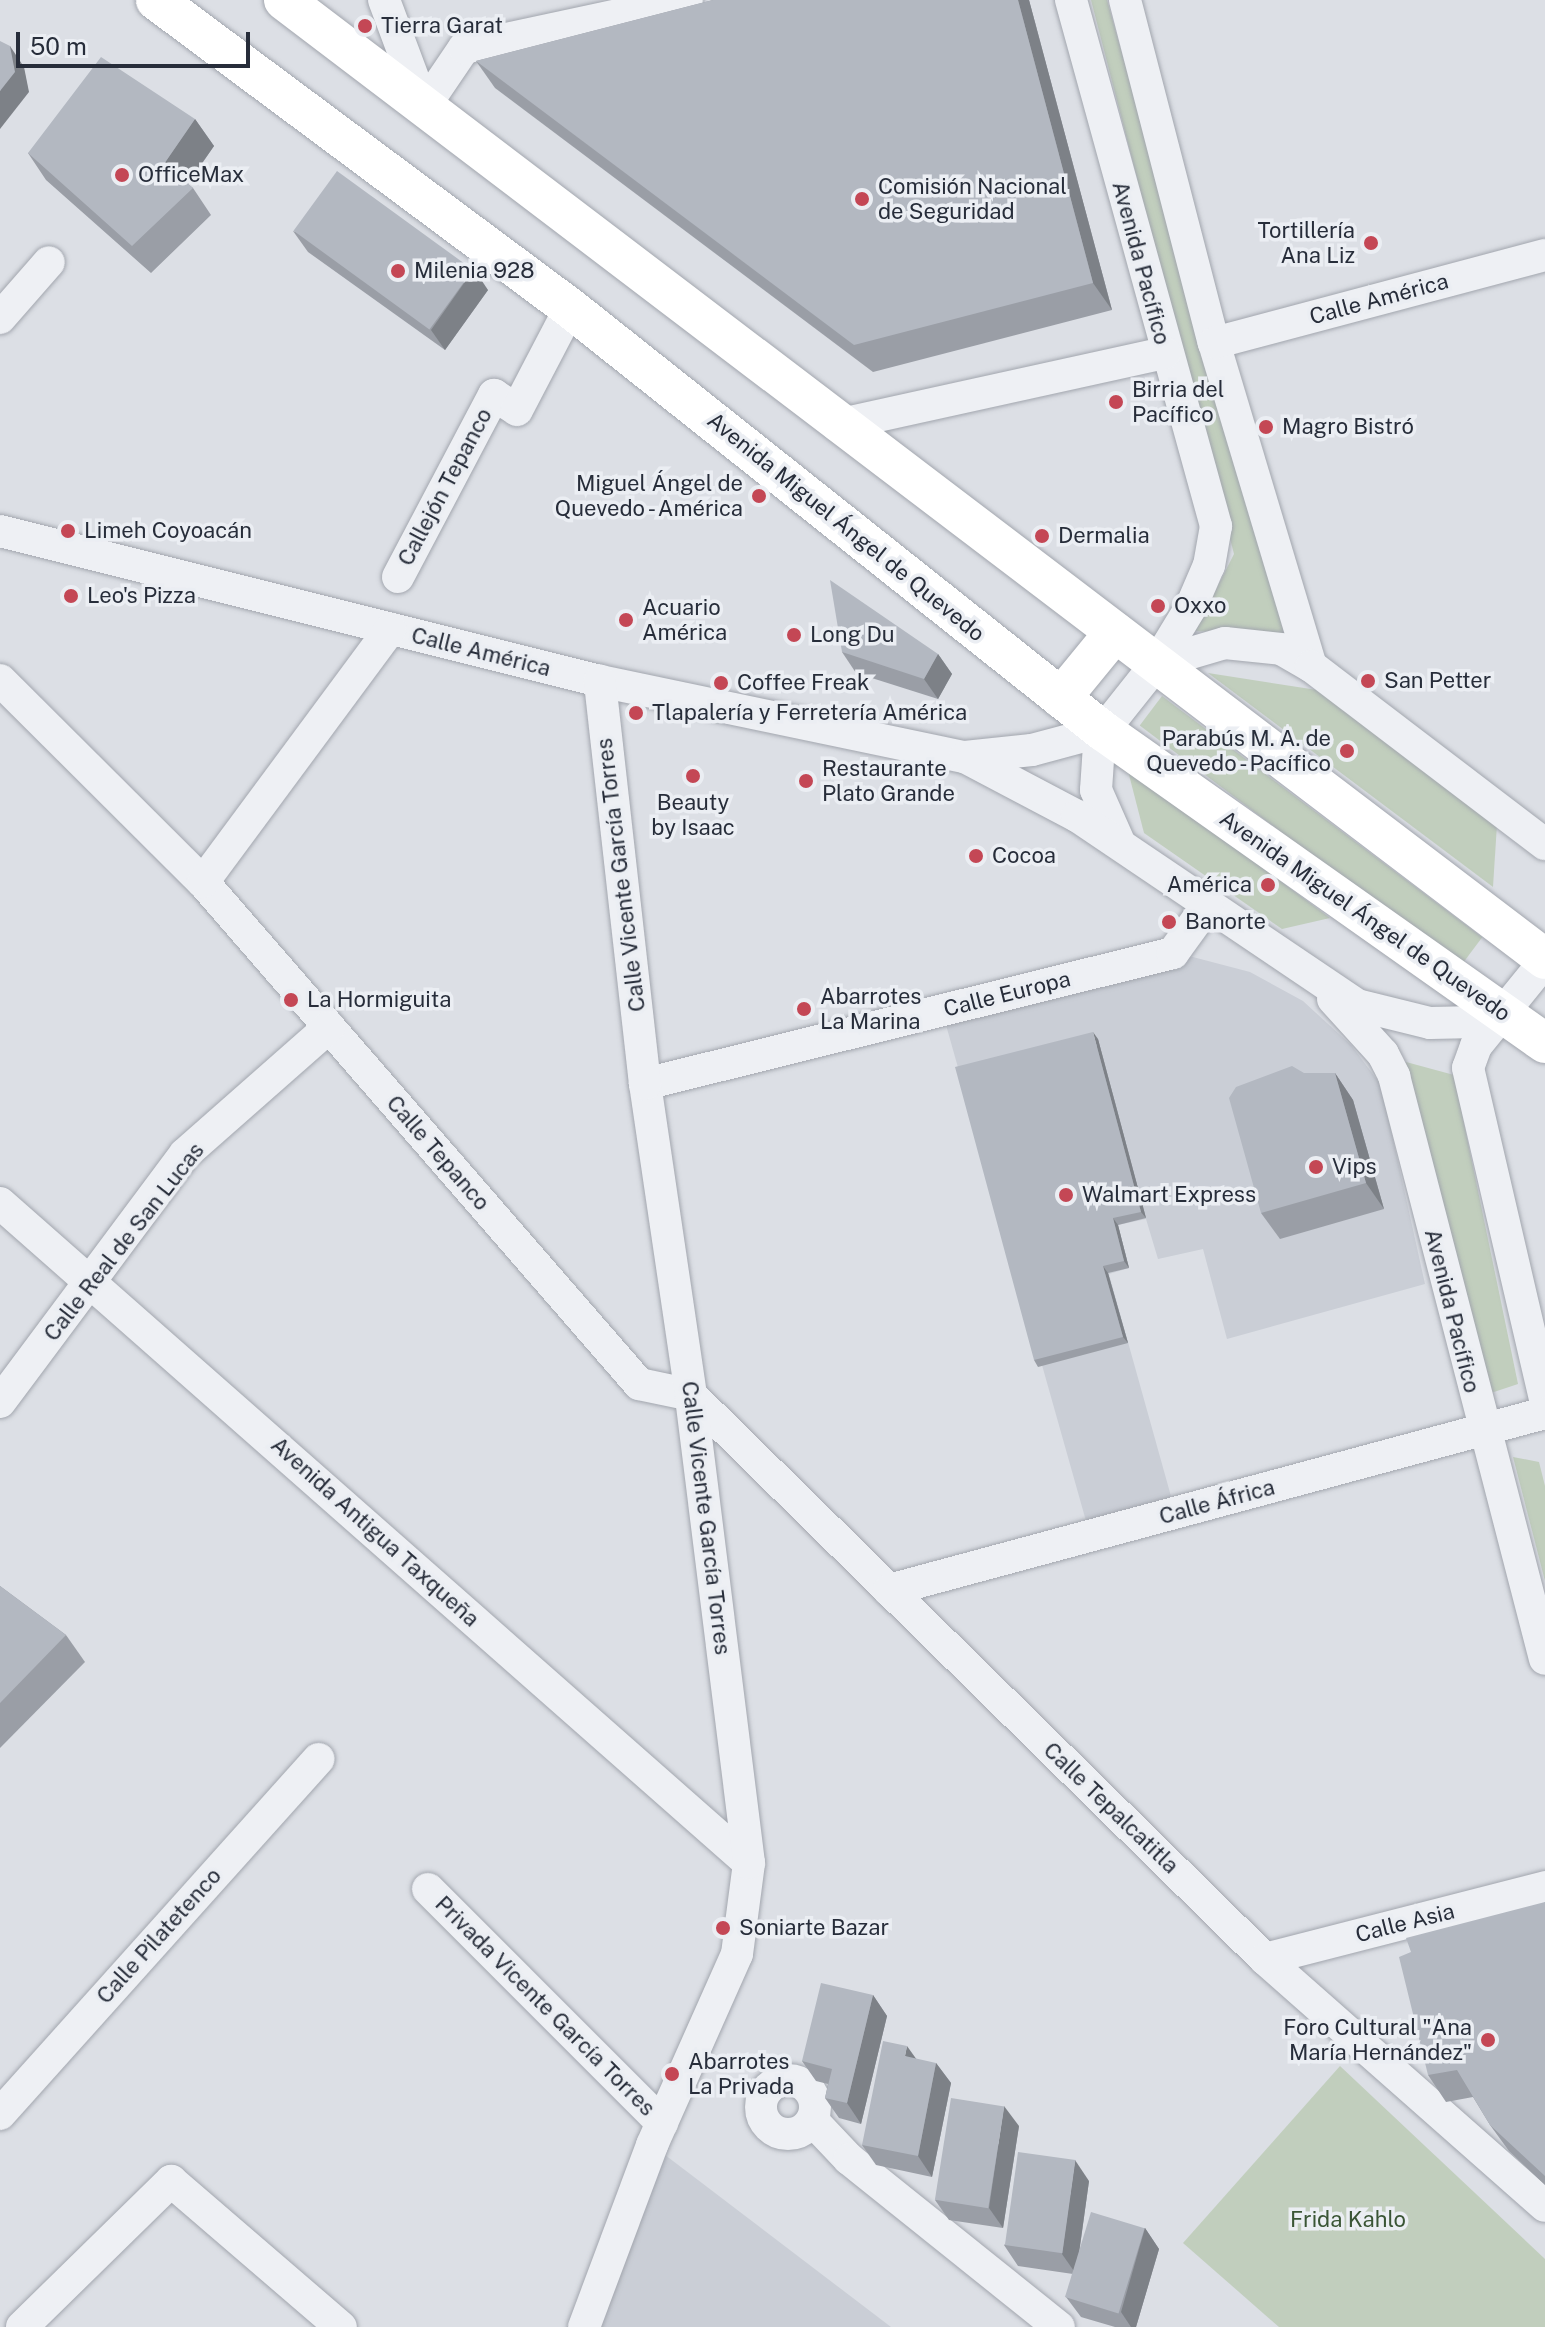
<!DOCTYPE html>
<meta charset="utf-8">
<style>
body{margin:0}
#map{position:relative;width:1545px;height:2327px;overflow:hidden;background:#dcdfe5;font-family:"Public Sans",sans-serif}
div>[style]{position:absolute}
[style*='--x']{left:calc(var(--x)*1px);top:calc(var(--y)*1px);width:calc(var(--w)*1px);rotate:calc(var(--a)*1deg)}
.built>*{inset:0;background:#caced6}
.green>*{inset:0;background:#c1cebd;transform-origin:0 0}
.roads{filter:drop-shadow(0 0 2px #a2a6ae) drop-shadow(0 0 2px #a2a6ae)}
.minor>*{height:32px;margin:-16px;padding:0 16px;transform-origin:16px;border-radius:16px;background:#eef0f4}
.minor>.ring{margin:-16px;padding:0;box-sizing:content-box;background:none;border:32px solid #eef0f4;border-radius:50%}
.major>*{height:40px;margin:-20px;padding:0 20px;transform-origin:20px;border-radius:20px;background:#fff}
.wall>*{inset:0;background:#9a9ea6}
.shaded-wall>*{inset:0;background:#7d8187}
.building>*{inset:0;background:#b3b8c1;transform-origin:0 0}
.dots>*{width:22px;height:22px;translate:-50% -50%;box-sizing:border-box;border:4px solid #ebeef3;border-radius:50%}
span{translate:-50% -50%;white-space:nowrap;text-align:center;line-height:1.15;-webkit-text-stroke:7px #ebeef3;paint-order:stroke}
.poi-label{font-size:22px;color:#272d3a}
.left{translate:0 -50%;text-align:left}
.right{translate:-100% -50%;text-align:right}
.street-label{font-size:22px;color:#272d3a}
.park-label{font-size:22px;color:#3a5535}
.scale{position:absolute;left:16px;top:32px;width:234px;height:36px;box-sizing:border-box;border:4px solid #272d3a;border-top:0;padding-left:10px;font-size:24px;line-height:28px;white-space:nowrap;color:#272d3a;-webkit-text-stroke:6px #ebeef3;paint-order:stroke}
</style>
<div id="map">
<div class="built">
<i style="clip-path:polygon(1189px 956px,1250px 972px,1303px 1001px,1351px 1045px,1381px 1085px,1425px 1284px,1227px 1339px,1203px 1249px,1158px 1259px,1146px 1219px,1118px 1225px,1129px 1268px,1109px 1274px,1174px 1507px,1088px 1528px,946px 1025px)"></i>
<i style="clip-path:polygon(652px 2145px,891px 2327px,584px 2327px)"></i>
</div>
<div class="green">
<i style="clip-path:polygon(1091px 0,1107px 0,1285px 636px,1195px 631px,1234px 554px)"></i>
<i style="clip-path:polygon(1208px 673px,1317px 690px,1497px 824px,1493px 887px)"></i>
<i style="left:1162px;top:696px;width:401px;height:37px;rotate:37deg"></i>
<i style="clip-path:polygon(1127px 767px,1330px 918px,1282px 929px,1144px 833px)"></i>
<i style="clip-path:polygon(1395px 1059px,1454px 1075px,1518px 1384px,1488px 1394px)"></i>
<i style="clip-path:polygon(1513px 1457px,1539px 1462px,1545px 1486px,1545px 1581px)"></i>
<i style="clip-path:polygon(1340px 2066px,1545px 2259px,1545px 2327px,1279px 2327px,1183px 2243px)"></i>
</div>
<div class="roads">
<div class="minor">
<i style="--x:384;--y:0;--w:114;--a:69.5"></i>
<i style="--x:1071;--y:0;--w:546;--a:74.59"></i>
<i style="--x:1216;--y:526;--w:40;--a:100"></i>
<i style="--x:1209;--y:565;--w:46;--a:113.2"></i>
<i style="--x:1191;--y:607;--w:66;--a:121.3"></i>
<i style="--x:1157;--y:663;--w:87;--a:128.5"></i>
<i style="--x:1103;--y:731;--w:15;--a:106"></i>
<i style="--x:1099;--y:745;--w:45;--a:93.8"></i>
<i style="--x:1096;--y:790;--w:57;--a:66.1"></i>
<i style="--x:1125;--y:0;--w:354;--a:75.5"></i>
<i style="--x:1214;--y:343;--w:337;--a:73.3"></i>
<i style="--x:424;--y:107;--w:71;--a:-55.9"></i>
<i style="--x:464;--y:48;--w:228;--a:-12.1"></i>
<i style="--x:0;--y:318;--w:74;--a:-48.8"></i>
<i style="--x:1214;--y:343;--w:342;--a:-14.9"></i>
<i style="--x:837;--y:425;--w:336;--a:-12.4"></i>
<i style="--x:0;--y:531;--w:618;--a:14.04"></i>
<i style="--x:600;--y:681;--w:373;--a:11.8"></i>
<i style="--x:965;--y:757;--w:127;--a:27.8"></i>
<i style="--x:1077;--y:816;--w:338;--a:34"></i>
<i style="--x:1357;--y:1005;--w:75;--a:13.9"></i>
<i style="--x:1430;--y:1023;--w:48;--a:-1.2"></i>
<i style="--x:1478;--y:1022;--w:28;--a:-19"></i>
<i style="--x:398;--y:577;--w:206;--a:-62.2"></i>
<i style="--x:494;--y:395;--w:27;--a:33"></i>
<i style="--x:517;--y:410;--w:115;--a:-62.5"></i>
<i style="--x:1157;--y:663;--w:71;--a:-16.4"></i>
<i style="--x:1225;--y:643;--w:56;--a:6.1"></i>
<i style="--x:1281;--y:649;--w:34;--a:30"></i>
<i style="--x:1311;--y:666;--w:294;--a:37.3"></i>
<i style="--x:0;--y:680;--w:286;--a:44.9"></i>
<i style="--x:203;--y:882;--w:665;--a:49.02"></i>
<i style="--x:639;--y:1384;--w:53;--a:11.9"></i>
<i style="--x:965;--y:757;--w:67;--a:-6"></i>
<i style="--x:1032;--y:750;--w:73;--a:-15"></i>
<i style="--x:203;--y:882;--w:315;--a:-53.5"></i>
<i style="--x:1545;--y:961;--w:109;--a:129.1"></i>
<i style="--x:1476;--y:1046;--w:23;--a:110"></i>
<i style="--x:1468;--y:1068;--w:341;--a:76.9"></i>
<i style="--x:1333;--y:999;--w:74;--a:47.7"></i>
<i style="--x:1383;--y:1054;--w:25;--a:63"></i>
<i style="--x:1394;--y:1076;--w:602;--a:75.48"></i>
<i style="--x:645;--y:1084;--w:544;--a:-13.93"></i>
<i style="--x:1173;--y:953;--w:58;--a:-54.1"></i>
<i style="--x:0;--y:1203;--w:998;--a:41.39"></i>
<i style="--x:691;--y:1395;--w:805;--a:44.5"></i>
<i style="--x:1265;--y:1959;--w:373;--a:41.4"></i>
<i style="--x:0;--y:1402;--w:309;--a:-53.3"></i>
<i style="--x:185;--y:1154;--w:192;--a:-41.4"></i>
<i style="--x:889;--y:1590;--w:679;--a:-15.1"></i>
<i style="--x:428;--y:1889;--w:331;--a:45"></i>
<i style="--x:1265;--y:1959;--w:289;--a:-14.4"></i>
<i class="ring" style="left:761px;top:2080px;width:22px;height:22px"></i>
<i style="--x:0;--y:2114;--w:477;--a:-48.1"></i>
<i style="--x:812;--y:2120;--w:54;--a:46.5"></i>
<i style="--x:849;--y:2159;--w:269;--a:38.7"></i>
<i style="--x:22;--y:2327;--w:209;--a:-44.4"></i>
<i style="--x:171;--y:2181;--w:224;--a:40.7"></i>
<i style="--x:584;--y:2327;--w:194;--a:-69.5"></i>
<i style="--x:652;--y:2145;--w:209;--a:-66"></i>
<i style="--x:737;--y:1954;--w:92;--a:-82.5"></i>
<i style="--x:749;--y:1863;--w:472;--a:-97.1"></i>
<i style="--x:691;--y:1395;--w:314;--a:-98.4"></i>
<i style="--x:645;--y:1084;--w:406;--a:-96.4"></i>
</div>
<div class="major">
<i style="--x:156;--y:0;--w:516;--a:36.65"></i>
<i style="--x:570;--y:308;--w:680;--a:38.44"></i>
<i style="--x:1103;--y:731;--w:541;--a:35.22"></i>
<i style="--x:284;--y:0;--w:1584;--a:37.25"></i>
<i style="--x:1061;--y:698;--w:85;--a:-50.7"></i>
</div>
</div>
<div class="wall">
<i style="clip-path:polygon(713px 0,1029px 0,1112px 310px,873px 372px,495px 88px,476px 61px)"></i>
<i style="clip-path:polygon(195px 119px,214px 146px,188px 184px,193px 188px,211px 215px,151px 273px,46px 180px,28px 153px)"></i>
<i style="clip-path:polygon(293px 231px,488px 290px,445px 350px,308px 252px)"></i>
<i style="clip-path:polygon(842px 652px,938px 654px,952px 674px,938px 699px,856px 673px)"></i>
<i style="clip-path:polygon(1098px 1039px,1146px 1218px,1118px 1225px,1129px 1268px,1108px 1273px,1128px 1343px,1038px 1367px,1034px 1360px)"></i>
<i style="clip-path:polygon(1304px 1073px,1335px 1073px,1353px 1100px,1384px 1209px,1280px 1239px,1261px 1213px)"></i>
<i style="clip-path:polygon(0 1586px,66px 1635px,85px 1662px,0 1748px)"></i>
<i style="clip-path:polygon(1545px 1902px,1545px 2185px,1509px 2151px,1490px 2125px,1473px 2097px,1446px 2102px,1428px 2075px)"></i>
<i style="clip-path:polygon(873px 1995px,887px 2016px,861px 2124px,839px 2118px,825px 2098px,828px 2084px,816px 2081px,802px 2061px)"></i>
<i style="clip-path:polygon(936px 2063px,951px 2083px,932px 2177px,876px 2165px,862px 2145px)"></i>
<i style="clip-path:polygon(1019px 2126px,1003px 2228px,949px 2220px,935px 2200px)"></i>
<i style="clip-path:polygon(1089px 2181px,1079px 2254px,1145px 2228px,1159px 2249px,1136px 2327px,1115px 2327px,1081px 2317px,1066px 2297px,1073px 2274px,1018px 2266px,1004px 2245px)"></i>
</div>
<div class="shaded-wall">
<i style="clip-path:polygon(1018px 0,1029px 0,1112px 310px,1093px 283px)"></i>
<i style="clip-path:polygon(10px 46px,24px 67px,29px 92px,0 129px,0 91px)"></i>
<i style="clip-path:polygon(195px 119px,214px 146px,183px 190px,164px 164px)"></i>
<i style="clip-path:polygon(474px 269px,488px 290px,445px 350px,431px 330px)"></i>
<i style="clip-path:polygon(938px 654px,952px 674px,938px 699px,924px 679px)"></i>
<i style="clip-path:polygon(1093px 1032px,1098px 1039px,1146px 1218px,1141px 1212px)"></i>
<i style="clip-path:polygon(1335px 1073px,1353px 1100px,1384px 1209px,1366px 1183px)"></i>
<i style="clip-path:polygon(1113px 1218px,1118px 1225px,1129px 1268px,1124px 1261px)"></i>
<i style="clip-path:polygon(1103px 1266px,1108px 1273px,1128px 1343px,1123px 1337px)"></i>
<i style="clip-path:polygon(873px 1995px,887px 2016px,861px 2124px,847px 2103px)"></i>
<i style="clip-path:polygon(907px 2046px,922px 2067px,905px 2056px)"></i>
<i style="clip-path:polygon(936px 2063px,951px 2083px,932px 2177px,918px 2156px)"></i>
<i style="clip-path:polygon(1004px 2106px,1019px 2126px,1003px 2228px,989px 2208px)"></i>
<i style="clip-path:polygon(1075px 2160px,1089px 2181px,1076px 2274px,1062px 2254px)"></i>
<i style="clip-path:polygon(1145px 2228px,1159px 2249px,1136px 2327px,1131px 2327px,1121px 2312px)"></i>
</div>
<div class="building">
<i style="clip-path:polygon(713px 0,1018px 0,1093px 283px,854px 345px,476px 61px)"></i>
<i style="clip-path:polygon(0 41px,10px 46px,15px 72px,0 91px)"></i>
<i style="clip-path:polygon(101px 57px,195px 119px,164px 164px,193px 188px,132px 246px,28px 153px)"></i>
<i style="left:337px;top:171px;width:168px;height:74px;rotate:36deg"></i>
<i style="clip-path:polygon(830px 580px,938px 654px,924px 679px,842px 652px)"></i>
<i style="clip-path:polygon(1093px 1032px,1141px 1212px,1113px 1218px,1124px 1261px,1103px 1266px,1123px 1337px,1034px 1360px,955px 1067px)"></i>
<i style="clip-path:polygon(1292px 1066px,1304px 1073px,1335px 1073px,1366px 1183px,1261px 1213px,1229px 1098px,1236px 1087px)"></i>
<i style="clip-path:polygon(0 1586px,66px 1635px,0 1703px)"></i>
<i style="clip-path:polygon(1545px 1902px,1545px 2176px,1490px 2125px,1457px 2070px,1428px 2075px,1399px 1957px,1411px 1952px,1406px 1938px)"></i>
<i style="clip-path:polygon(821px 1983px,873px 1995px,847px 2103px,825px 2098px,832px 2069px,802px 2061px)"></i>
<i style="clip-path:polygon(883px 2041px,907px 2046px,905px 2056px,936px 2063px,918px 2156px,862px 2145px)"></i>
<i style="left:951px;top:2098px;width:54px;height:103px;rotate:9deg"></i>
<i style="left:1018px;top:2152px;width:58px;height:94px;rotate:8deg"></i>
<i style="left:1091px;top:2212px;width:56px;height:89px;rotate:17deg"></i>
</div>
<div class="dots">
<i style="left:365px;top:26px;background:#c44755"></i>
<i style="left:122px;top:175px;background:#c44755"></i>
<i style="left:862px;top:199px;background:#c44755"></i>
<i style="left:1371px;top:243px;background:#c44755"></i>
<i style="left:398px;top:271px;background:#c44755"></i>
<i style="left:1116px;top:402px;background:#c44755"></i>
<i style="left:1266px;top:427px;background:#c44755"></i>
<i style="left:759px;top:496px;background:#c44755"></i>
<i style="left:68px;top:531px;background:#c44755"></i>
<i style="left:1042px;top:536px;background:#c44755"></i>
<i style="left:71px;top:596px;background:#c44755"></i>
<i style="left:1158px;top:606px;background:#c44755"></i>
<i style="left:626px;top:620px;background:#c44755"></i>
<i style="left:794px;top:635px;background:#c44755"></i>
<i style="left:1368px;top:681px;background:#c44755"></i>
<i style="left:721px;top:683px;background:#c44755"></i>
<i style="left:636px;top:713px;background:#c44755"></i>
<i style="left:1347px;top:751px;background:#c44755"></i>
<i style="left:693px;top:776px;background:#c44755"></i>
<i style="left:806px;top:781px;background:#c44755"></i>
<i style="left:976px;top:856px;background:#c44755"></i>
<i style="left:1268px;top:885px;background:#c44755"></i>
<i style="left:1169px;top:922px;background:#c44755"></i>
<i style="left:291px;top:1000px;background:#c44755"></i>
<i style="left:804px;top:1009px;background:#c44755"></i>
<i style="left:1316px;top:1167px;background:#c44755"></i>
<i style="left:1066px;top:1195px;background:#c44755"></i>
<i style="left:723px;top:1928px;background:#c44755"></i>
<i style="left:1488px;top:2040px;background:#c44755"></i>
<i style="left:672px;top:2074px;background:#c44755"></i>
</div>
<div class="poi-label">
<span class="left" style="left:381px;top:26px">Tierra Garat</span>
<span class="left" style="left:138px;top:175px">OfficeMax</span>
<span class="left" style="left:878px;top:199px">Comisión Nacional<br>de Seguridad</span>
<span class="right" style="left:1355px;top:243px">Tortillería<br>Ana Liz</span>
<span class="left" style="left:414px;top:271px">Milenia 928</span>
<span class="left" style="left:1132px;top:402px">Birria del<br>Pacífico</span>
<span class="left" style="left:1282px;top:427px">Magro Bistró</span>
<span class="right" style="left:743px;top:496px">Miguel Ángel de<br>Quevedo - América</span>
<span class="left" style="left:84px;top:531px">Limeh Coyoacán</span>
<span class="left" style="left:1058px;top:536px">Dermalia</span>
<span class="left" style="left:87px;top:596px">Leo's Pizza</span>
<span class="left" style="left:1174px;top:606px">Oxxo</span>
<span class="left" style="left:642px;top:620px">Acuario<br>América</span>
<span class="left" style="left:810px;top:635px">Long Du</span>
<span class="left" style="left:1384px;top:681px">San Petter</span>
<span class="left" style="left:737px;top:683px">Coffee Freak</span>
<span class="left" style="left:652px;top:713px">Tlapalería y Ferretería América</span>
<span class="right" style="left:1331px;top:751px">Parabús M. A. de<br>Quevedo - Pacífico</span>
<span class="left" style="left:822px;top:781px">Restaurante<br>Plato Grande</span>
<span style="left:693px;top:815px">Beauty<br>by Isaac</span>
<span class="left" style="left:992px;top:856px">Cocoa</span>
<span class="right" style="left:1252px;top:885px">América</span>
<span class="left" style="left:1185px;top:922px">Banorte</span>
<span class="left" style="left:820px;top:1009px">Abarrotes<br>La Marina</span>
<span class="left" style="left:307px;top:1000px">La Hormiguita</span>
<span class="left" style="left:1332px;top:1167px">Vips</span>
<span class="left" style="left:1082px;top:1195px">Walmart Express</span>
<span class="left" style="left:739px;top:1928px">Soniarte Bazar</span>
<span class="right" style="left:1472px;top:2040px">Foro Cultural "Ana<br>María Hernández"</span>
<span class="left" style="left:688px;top:2074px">Abarrotes<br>La Privada</span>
</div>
<div class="street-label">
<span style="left:1141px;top:263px;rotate:75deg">Avenida Pacífico</span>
<span style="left:1379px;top:299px;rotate:-15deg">Calle América</span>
<span style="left:445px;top:487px;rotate:-62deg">Callejón Tepanco</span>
<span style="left:846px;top:527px;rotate:39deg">Avenida Miguel Ángel de Quevedo</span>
<span style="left:481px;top:652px;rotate:14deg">Calle América</span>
<span style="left:621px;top:875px;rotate:-97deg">Calle Vicente García Torres</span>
<span style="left:1365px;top:916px;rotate:35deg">Avenida Miguel Ángel de Quevedo</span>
<span style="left:1007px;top:994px;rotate:-14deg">Calle Europa</span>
<span style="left:438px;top:1153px;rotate:49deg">Calle Tepanco</span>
<span style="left:124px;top:1242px;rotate:-52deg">Calle Real de San Lucas</span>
<span style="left:1452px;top:1311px;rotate:76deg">Avenida Pacífico</span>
<span style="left:1217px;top:1502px;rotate:-15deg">Calle África</span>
<span style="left:706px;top:1518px;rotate:83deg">Calle Vicente García Torres</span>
<span style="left:375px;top:1532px;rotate:42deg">Avenida Antigua Taxqueña</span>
<span style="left:1111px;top:1808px;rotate:44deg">Calle Tepalcatitla</span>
<span style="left:1405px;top:1923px;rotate:-14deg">Calle Asia</span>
<span style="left:159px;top:1936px;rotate:-48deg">Calle Pilatetenco</span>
<span style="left:545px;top:2006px;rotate:45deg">Privada Vicente García Torres</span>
</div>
<div class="park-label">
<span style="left:1348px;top:2220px">Frida Kahlo</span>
</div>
<div class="scale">50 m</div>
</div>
